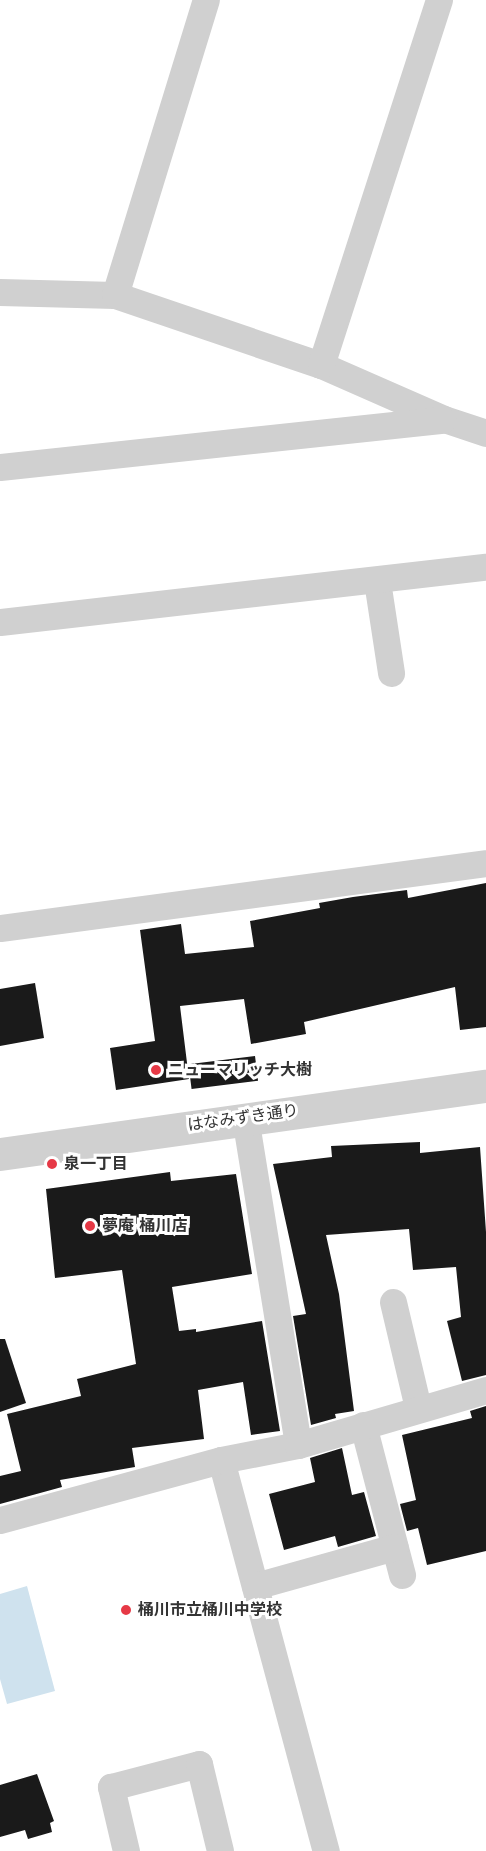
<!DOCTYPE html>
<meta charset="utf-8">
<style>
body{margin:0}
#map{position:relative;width:486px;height:1851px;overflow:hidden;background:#fff;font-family:"DejaVu Sans","Noto Sans JP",sans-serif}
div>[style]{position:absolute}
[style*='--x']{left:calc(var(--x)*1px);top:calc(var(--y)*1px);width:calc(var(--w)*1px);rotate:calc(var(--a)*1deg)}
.water>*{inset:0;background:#cfe2ee}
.building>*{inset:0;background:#1a1a1a;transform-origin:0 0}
.minor>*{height:27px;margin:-13.5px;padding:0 13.5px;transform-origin:13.5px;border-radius:13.5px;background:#d0d0d0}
.tertiary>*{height:33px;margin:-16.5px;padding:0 16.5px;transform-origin:16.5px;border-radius:16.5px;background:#d0d0d0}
.dots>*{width:16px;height:16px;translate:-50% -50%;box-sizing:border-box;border:3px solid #fff;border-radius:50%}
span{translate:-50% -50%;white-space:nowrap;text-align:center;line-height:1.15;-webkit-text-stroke:6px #fff;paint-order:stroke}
.poi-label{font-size:16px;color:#333;font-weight:700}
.left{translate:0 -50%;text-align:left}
.street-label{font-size:16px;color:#333}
</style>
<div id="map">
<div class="water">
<i style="clip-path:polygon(27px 1586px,55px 1691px,7px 1704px,0 1679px,0 1594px)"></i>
</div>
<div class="building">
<i style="clip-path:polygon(486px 883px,486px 1027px,460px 1030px,455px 987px,304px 1022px,306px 1034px,251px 1044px,244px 999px,180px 1006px,189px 1079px,116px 1090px,110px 1048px,155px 1041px,140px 930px,181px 924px,185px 954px,254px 947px,250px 921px,320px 908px,319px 903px,353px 897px,407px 890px,408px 898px)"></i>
<i style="clip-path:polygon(35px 983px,44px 1038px,0 1046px,0 989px)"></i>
<i style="left:255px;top:1056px;width:25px;height:67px;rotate:83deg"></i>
<i style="clip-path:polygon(420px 1142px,420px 1153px,480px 1147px,486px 1232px,486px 1375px,462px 1381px,447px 1321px,461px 1317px,456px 1267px,413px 1270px,409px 1229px,326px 1235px,339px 1294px,354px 1411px,335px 1414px,336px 1418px,311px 1425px,293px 1316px,306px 1314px,273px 1164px,332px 1157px,331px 1146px)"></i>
<i style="clip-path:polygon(170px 1172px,171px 1181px,236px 1174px,252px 1274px,172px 1287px,179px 1331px,196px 1329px,196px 1332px,262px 1321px,280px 1431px,251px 1435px,243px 1382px,198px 1390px,204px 1439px,132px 1448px,135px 1467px,60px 1480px,62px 1487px,0 1504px,0 1476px,21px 1471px,7px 1414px,81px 1396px,77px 1379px,136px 1364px,122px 1270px,55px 1278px,46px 1189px)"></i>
<i style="clip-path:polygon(0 1339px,5px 1339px,26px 1403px,0 1412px)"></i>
<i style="clip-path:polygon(486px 1406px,486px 1551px,427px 1565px,418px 1528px,407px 1531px,400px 1504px,416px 1500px,402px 1435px,472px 1418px,470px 1411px)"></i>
<i style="clip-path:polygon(342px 1448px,352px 1495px,364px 1492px,376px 1536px,338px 1547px,335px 1536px,284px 1550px,269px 1494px,315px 1482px,310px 1458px)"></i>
<i style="clip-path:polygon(37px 1774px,54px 1821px,50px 1823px,52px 1832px,28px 1839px,25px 1830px,0 1837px,0 1785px)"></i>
</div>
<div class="minor">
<i style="--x:0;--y:292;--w:115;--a:1.5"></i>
<i style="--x:115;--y:295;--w:218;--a:18.8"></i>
<i style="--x:321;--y:365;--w:134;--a:23.7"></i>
<i style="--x:444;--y:419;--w:44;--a:18.4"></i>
<i style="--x:115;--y:295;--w:309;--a:-72.9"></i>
<i style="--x:321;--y:365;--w:384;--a:-72.1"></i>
<i style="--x:0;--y:467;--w:445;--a:-6.1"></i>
<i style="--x:377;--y:581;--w:93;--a:81.3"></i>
<i style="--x:0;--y:622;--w:489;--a:-6.5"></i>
<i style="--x:0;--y:928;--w:490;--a:-7.6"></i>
<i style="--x:245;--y:1117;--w:332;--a:80.8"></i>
<i style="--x:393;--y:1302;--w:109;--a:76.7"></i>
<i style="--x:363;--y:1425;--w:155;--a:75.4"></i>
<i style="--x:221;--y:1460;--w:405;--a:75"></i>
<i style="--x:0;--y:1520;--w:229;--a:-15.2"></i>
<i style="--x:221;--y:1460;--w:78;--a:-11"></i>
<i style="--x:298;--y:1445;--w:196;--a:-16.3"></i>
<i style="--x:255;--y:1586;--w:145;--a:-15.6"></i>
<i style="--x:126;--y:1851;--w:66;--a:-103.2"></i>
<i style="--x:111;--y:1787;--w:91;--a:-14.6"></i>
<i style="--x:199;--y:1764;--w:89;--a:76.4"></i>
</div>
<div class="tertiary">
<i style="--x:0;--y:1154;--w:491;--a:-8"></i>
</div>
<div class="dots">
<i style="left:156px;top:1070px;background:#e63946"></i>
<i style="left:52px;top:1164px;background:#e63946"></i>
<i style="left:90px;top:1226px;background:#e63946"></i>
<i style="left:126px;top:1610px;background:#e63946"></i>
</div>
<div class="poi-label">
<span class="left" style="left:168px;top:1070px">ニューマリッチ大樹</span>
<span class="left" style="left:64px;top:1164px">泉一丁目</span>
<span class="left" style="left:102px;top:1226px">夢庵 桶川店</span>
<span class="left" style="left:138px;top:1610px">桶川市立桶川中学校</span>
</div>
<div class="street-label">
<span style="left:243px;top:1118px;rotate:-8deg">はなみずき通り</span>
</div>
</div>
